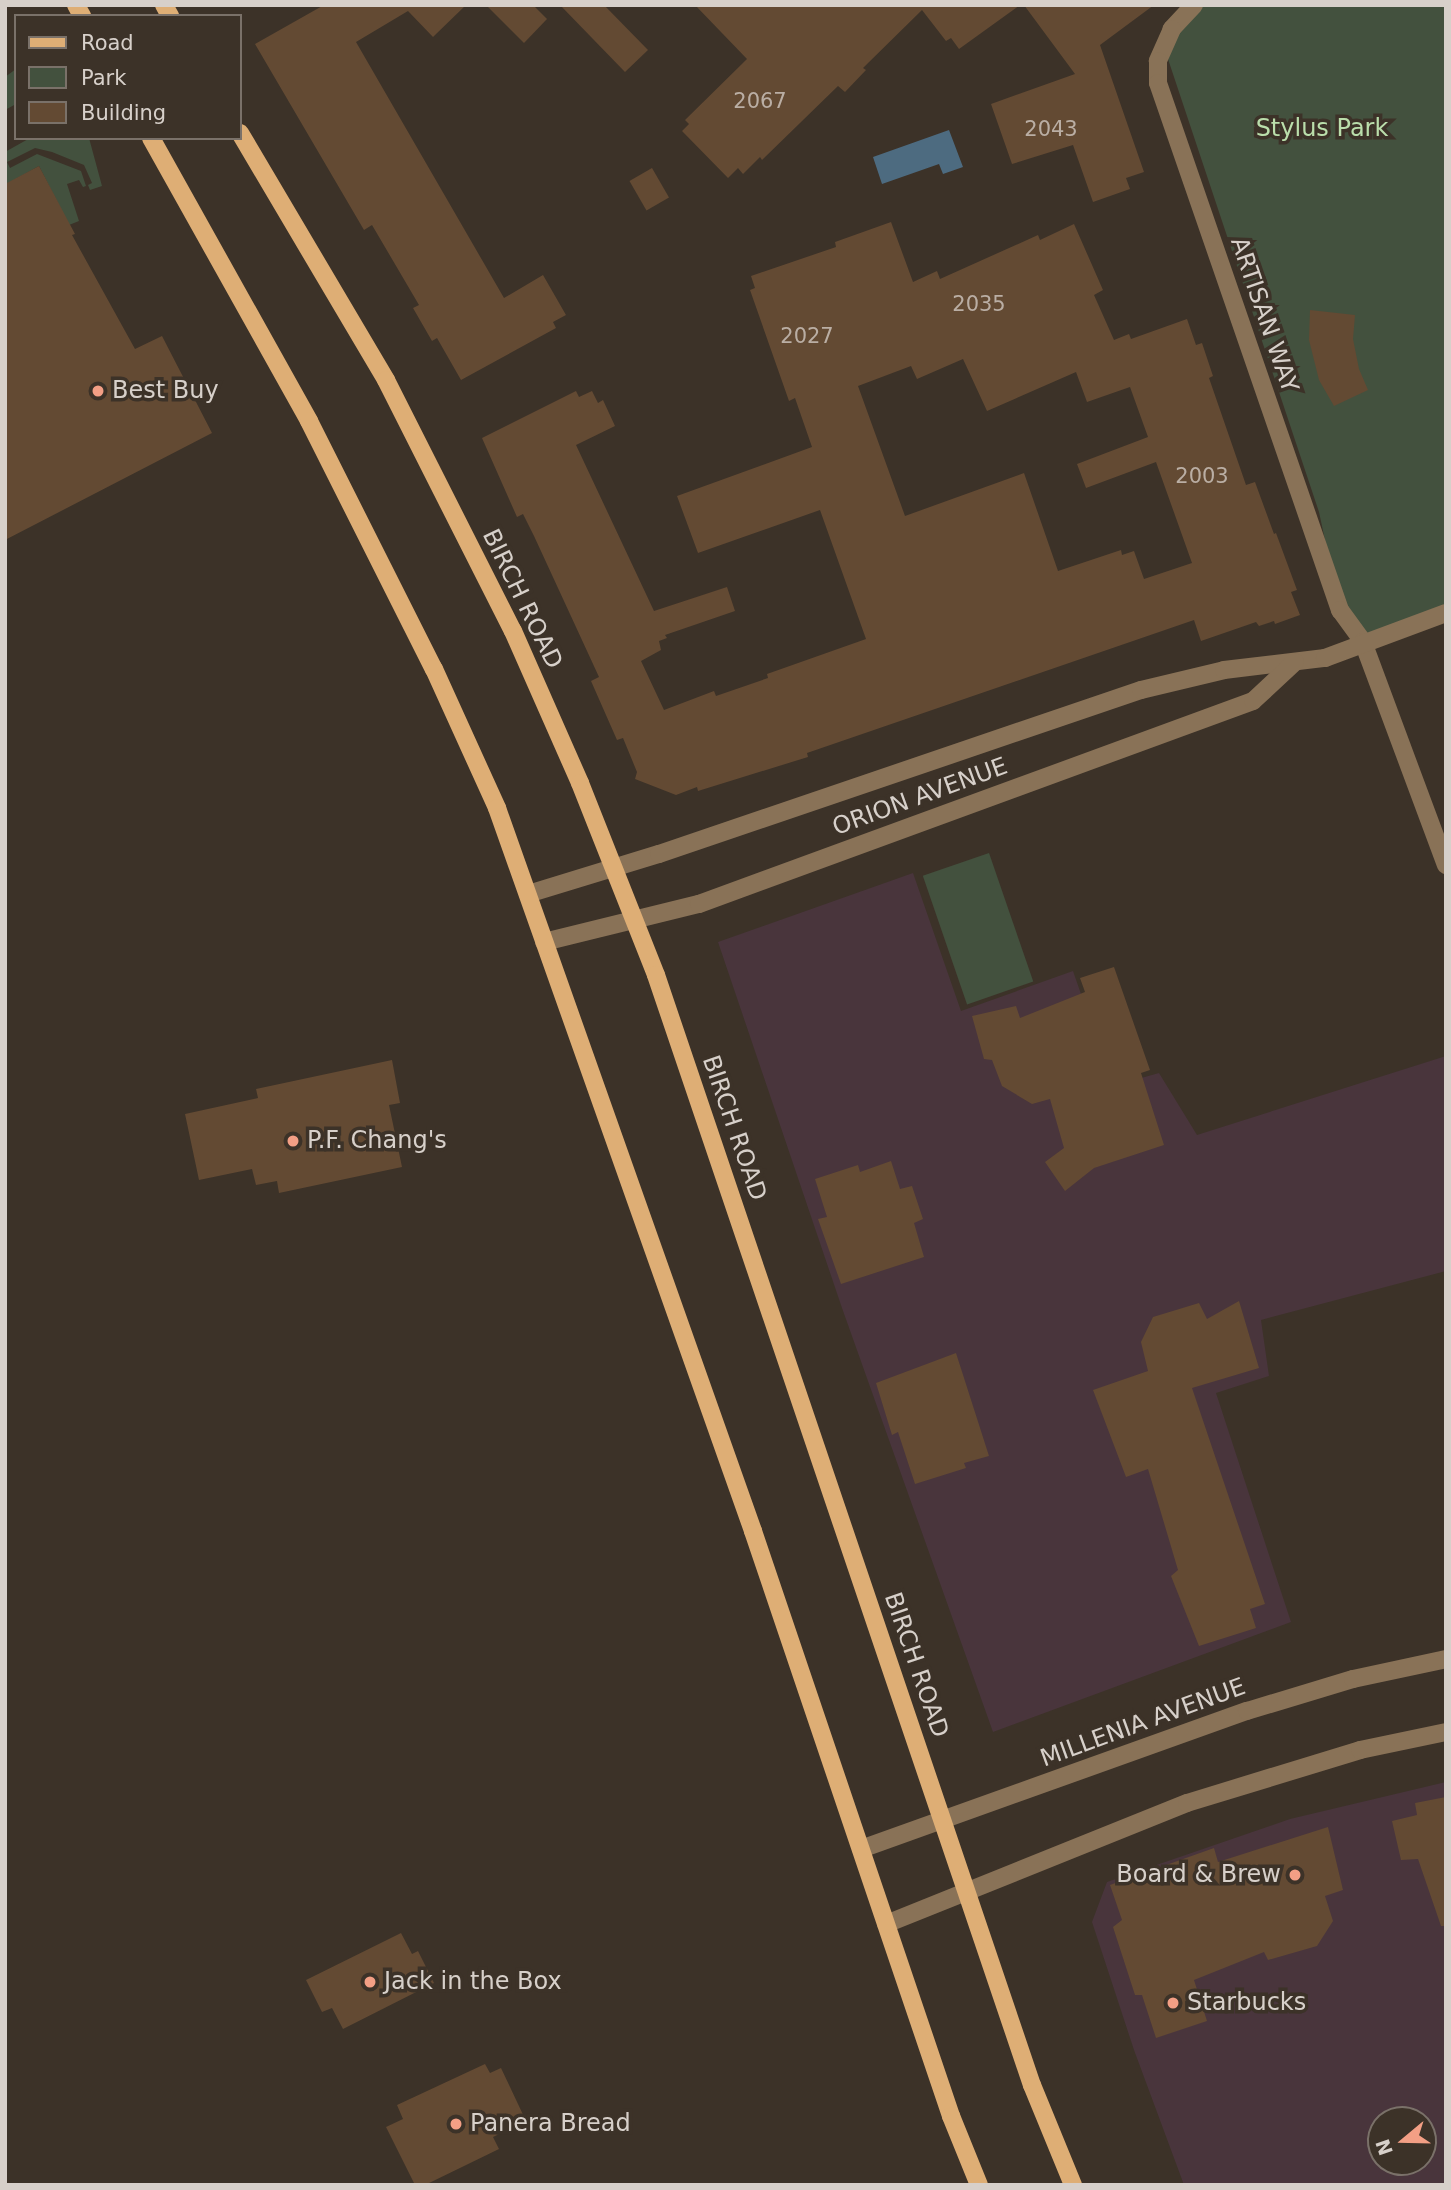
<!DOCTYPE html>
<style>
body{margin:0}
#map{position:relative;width:1451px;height:2190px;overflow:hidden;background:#3c3228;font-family:"DejaVu Sans",sans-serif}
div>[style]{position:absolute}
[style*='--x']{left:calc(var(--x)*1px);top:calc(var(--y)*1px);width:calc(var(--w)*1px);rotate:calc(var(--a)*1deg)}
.commercial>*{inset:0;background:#49353c}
.green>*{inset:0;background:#43513e;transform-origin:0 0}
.water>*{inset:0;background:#4d6b80}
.building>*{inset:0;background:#634a33;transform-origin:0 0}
.minor>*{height:18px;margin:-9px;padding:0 9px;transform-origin:9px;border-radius:9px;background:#897257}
.major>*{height:18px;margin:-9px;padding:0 9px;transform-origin:9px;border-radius:9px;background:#deae75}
.dots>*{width:19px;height:19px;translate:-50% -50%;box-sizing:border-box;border:4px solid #3c3228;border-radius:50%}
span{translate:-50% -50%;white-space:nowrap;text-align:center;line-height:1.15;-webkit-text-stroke:7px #3c3228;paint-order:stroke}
.number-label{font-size:21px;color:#baaea4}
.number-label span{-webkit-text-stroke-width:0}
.park-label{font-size:24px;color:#badeab}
.street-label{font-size:24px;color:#d7d0ca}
.poi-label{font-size:24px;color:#d7d0ca}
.left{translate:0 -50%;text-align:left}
.right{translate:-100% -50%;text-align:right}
.frame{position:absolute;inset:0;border:7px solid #d7d0ca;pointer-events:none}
.legend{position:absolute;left:14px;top:14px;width:228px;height:126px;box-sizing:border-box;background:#3c3228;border:2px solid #7a7169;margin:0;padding:9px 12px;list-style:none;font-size:21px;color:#d7d0ca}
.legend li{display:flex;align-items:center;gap:14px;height:35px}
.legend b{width:35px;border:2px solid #7a7169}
.north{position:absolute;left:1367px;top:2106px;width:70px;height:70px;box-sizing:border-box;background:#3c3228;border:2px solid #7a7169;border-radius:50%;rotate:251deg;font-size:19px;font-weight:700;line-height:28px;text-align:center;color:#d7d0ca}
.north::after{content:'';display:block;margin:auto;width:24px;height:32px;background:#f39f85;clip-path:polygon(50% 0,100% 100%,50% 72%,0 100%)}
</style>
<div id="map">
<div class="commercial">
<i style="clip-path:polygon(913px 873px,961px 1011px,1073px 971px,1113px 1086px,1159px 1073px,1197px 1135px,1446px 1056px,1446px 1271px,1261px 1320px,1269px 1376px,1216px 1393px,1291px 1622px,993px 1732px,842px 1308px,718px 942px)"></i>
<i style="clip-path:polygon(evenodd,1446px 1782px,1446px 2185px,1184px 2185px,1134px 2050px,1092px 1922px,1107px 1882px,1290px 1819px,1446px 1782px,1381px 2120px,1423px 2120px,1423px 2162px,1381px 2162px,1381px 2120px)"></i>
</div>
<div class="green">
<i style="clip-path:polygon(1199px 5px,1446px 5px,1446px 613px,1363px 642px,1340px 610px,1319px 512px,1167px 56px,1179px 25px)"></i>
<i style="clip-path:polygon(16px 69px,16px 104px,5px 110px,5px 77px)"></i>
<i style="clip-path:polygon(30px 138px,89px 138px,102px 186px,90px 190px,88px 185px,92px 183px,84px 165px,52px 152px,35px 148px,7px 162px,10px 168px,37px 154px,81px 171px,86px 186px,83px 187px,79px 180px,67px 184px,79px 221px,69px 225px,39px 166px,5px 185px,5px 152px)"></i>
<i style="left:989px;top:853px;width:136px;height:70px;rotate:71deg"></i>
</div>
<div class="water">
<i style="clip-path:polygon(949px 130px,963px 167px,943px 174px,939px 164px,882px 184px,873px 157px)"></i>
</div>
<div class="building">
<i style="clip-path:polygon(324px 5px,466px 5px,433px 37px,408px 11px,356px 42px,504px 298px,543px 275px,566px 315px,553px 322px,556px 328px,461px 380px,437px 338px,432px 341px,413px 308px,419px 305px,372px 225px,364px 230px,255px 44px)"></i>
<i style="clip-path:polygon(486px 5px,533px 5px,547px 19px,524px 43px)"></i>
<i style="clip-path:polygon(560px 5px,604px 5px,648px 50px,625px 72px)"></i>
<i style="clip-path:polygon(695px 5px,1020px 5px,959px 49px,951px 38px,946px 41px,922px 10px,863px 68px,866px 70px,845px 92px,838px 86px,762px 160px,760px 157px,743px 174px,738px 168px,728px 178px,682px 131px,689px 124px,685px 120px,747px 59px)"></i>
<i style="clip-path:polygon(1024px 5px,1154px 5px,1100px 45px,1144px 172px,1126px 178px,1130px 189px,1093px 202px,1073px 145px,1012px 164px,991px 104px,1075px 74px)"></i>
<i style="clip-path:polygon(39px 166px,75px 234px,72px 235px,135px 349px,162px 336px,212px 433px,5px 540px,5px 184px)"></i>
<i style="left:652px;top:168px;width:34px;height:26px;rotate:60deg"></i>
<i style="clip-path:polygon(evenodd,891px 222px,913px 282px,937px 271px,940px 279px,1038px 235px,1040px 240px,1074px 224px,1103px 290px,1094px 295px,1114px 340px,1129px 334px,1131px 339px,1187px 319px,1196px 345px,1202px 343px,1213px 376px,1209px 378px,1246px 485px,1255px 482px,1274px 534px,1276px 533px,1297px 590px,1291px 592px,1300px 615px,1275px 624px,1274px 621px,1259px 626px,1256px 622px,1201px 641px,1194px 620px,807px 753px,808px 757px,698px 791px,697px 787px,676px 795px,635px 779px,637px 772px,623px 738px,617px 740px,591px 681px,599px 677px,534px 536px,523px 514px,517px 517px,482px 438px,576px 391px,579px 397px,592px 391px,598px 403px,603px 400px,615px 426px,576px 445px,654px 611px,727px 587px,735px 611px,665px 635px,667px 638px,659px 641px,661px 650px,641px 661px,664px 710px,714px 691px,716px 696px,768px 678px,767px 674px,866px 639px,820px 510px,698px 553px,677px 496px,812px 447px,795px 398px,789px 401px,750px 290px,755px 288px,751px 276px,836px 247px,835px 242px,891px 222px,963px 359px,987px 411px,1076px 372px,1087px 402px,1130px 387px,1148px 437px,1077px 464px,1086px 488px,1156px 462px,1192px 563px,1144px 579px,1134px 551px,1122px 555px,1121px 550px,1058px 571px,1024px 473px,905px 516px,858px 386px,911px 366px,917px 379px,963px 359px)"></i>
<i style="clip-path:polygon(1310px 310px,1355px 315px,1353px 339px,1359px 369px,1368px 390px,1334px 406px,1319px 380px,1309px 340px)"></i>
<i style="clip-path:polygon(1114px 967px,1150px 1070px,1141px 1073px,1164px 1145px,1094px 1168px,1065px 1191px,1045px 1162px,1064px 1148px,1050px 1099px,1032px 1104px,1002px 1086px,992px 1060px,984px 1059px,972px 1016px,1016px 1006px,1020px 1018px,1085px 992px,1080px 978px)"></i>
<i style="clip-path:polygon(392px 1060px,400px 1103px,389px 1105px,402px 1167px,279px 1193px,277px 1181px,256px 1185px,252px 1169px,199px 1180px,185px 1114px,258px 1098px,256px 1089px)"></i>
<i style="clip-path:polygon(891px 1161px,900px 1189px,912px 1186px,923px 1219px,914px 1223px,924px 1257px,841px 1284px,818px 1219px,827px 1217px,815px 1179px,858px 1165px,860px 1172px)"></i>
<i style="clip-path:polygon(1239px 1301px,1259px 1368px,1192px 1388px,1265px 1604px,1250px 1609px,1256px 1628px,1199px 1646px,1171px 1576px,1178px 1570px,1148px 1469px,1126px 1477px,1093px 1390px,1148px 1371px,1141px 1342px,1153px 1317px,1199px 1303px,1207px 1319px)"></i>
<i style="clip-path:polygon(956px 1353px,989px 1456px,964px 1463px,966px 1468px,915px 1484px,898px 1432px,892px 1435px,876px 1383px)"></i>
<i style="clip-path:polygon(1446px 1797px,1446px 1926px,1441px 1926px,1418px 1859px,1401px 1860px,1392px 1821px,1417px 1815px,1415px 1803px)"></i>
<i style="clip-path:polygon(1328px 1827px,1343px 1890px,1325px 1896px,1333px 1921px,1317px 1946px,1268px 1960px,1264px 1952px,1194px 1980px,1207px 2021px,1156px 2038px,1142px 1995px,1135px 1995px,1113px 1927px,1122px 1920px,1110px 1885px,1214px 1848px,1218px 1862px)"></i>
<i style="clip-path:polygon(401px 1933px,412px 1954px,418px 1951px,434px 1983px,343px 2029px,332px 2008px,322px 2012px,306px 1980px)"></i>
<i style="clip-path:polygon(485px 2064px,490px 2073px,501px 2068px,526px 2121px,493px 2137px,499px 2149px,425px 2185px,415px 2185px,386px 2127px,403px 2119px,397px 2105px)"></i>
</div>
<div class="minor">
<i style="--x:1194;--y:5;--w:33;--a:133"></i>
<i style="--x:1172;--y:29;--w:35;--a:114"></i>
<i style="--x:1158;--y:61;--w:22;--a:90"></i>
<i style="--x:1158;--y:83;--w:558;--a:70.95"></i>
<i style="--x:1340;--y:610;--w:39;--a:54"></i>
<i style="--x:1363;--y:642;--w:238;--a:69.6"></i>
<i style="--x:528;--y:894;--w:137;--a:-17"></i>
<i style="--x:659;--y:854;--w:509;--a:-18.79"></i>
<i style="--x:1141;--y:690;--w:85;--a:-13.5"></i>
<i style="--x:1224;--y:670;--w:102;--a:-6.8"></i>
<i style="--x:1325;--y:658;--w:129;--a:-20.4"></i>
<i style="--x:544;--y:942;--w:160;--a:-13.8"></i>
<i style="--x:699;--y:904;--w:590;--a:-20.12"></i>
<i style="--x:1253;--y:701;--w:57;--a:-42.9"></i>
<i style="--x:861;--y:1849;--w:410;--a:-19.7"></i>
<i style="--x:1247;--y:1711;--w:111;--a:-16.8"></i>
<i style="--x:1353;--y:1679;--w:95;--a:-12.1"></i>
<i style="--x:886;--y:1924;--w:324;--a:-21.9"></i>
<i style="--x:1187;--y:1803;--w:181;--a:-17"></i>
<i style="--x:1360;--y:1750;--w:88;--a:-11.8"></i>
</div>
<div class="major">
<i style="--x:76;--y:5;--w:13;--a:61"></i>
<i style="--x:164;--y:5;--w:13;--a:61"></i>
<i style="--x:240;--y:133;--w:287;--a:59.4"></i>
<i style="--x:386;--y:380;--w:281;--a:63.2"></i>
<i style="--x:513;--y:631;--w:166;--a:66.2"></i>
<i style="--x:580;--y:783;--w:206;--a:68.4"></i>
<i style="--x:656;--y:975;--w:1172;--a:71.29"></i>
<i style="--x:1032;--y:2085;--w:108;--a:67.7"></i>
<i style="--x:151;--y:138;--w:324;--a:60.8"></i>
<i style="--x:309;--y:421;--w:278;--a:63.3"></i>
<i style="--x:434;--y:669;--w:153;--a:65.6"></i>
<i style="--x:497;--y:808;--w:767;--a:70.5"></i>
<i style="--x:753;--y:1531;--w:618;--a:71.3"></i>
<i style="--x:951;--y:2116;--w:74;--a:67.9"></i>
</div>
<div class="dots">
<i style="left:98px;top:391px;background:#f39f85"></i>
<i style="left:293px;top:1141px;background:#f39f85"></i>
<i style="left:1295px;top:1875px;background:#f39f85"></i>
<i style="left:370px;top:1982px;background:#f39f85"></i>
<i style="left:1173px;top:2003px;background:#f39f85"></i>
<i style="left:456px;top:2124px;background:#f39f85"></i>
</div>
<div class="number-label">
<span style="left:760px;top:101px">2067</span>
<span style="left:1051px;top:129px">2043</span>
<span style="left:979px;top:304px">2035</span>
<span style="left:807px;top:336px">2027</span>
<span style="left:1202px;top:476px">2003</span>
</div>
<div class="park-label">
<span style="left:1322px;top:129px">Stylus Park</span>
</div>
<div class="street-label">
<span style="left:1264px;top:315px;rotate:71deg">ARTISAN WAY</span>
<span style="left:522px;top:599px;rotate:64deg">BIRCH ROAD</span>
<span style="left:920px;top:797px;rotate:-20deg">ORION AVENUE</span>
<span style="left:734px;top:1128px;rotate:71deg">BIRCH ROAD</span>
<span style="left:916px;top:1665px;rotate:71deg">BIRCH ROAD</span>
<span style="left:1143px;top:1723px;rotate:-20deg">MILLENIA AVENUE</span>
</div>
<div class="poi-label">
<span class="left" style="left:112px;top:391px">Best Buy</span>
<span class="left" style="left:307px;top:1141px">P.F. Chang's</span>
<span class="right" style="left:1281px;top:1875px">Board &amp; Brew</span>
<span class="left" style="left:384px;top:1982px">Jack in the Box</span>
<span class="left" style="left:1187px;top:2003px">Starbucks</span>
<span class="left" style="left:470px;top:2124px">Panera Bread</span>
</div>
<div class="frame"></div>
<ul class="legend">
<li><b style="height:9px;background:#deae75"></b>Road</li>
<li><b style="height:19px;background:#43513e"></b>Park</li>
<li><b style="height:19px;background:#634a33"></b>Building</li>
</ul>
<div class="north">N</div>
</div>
